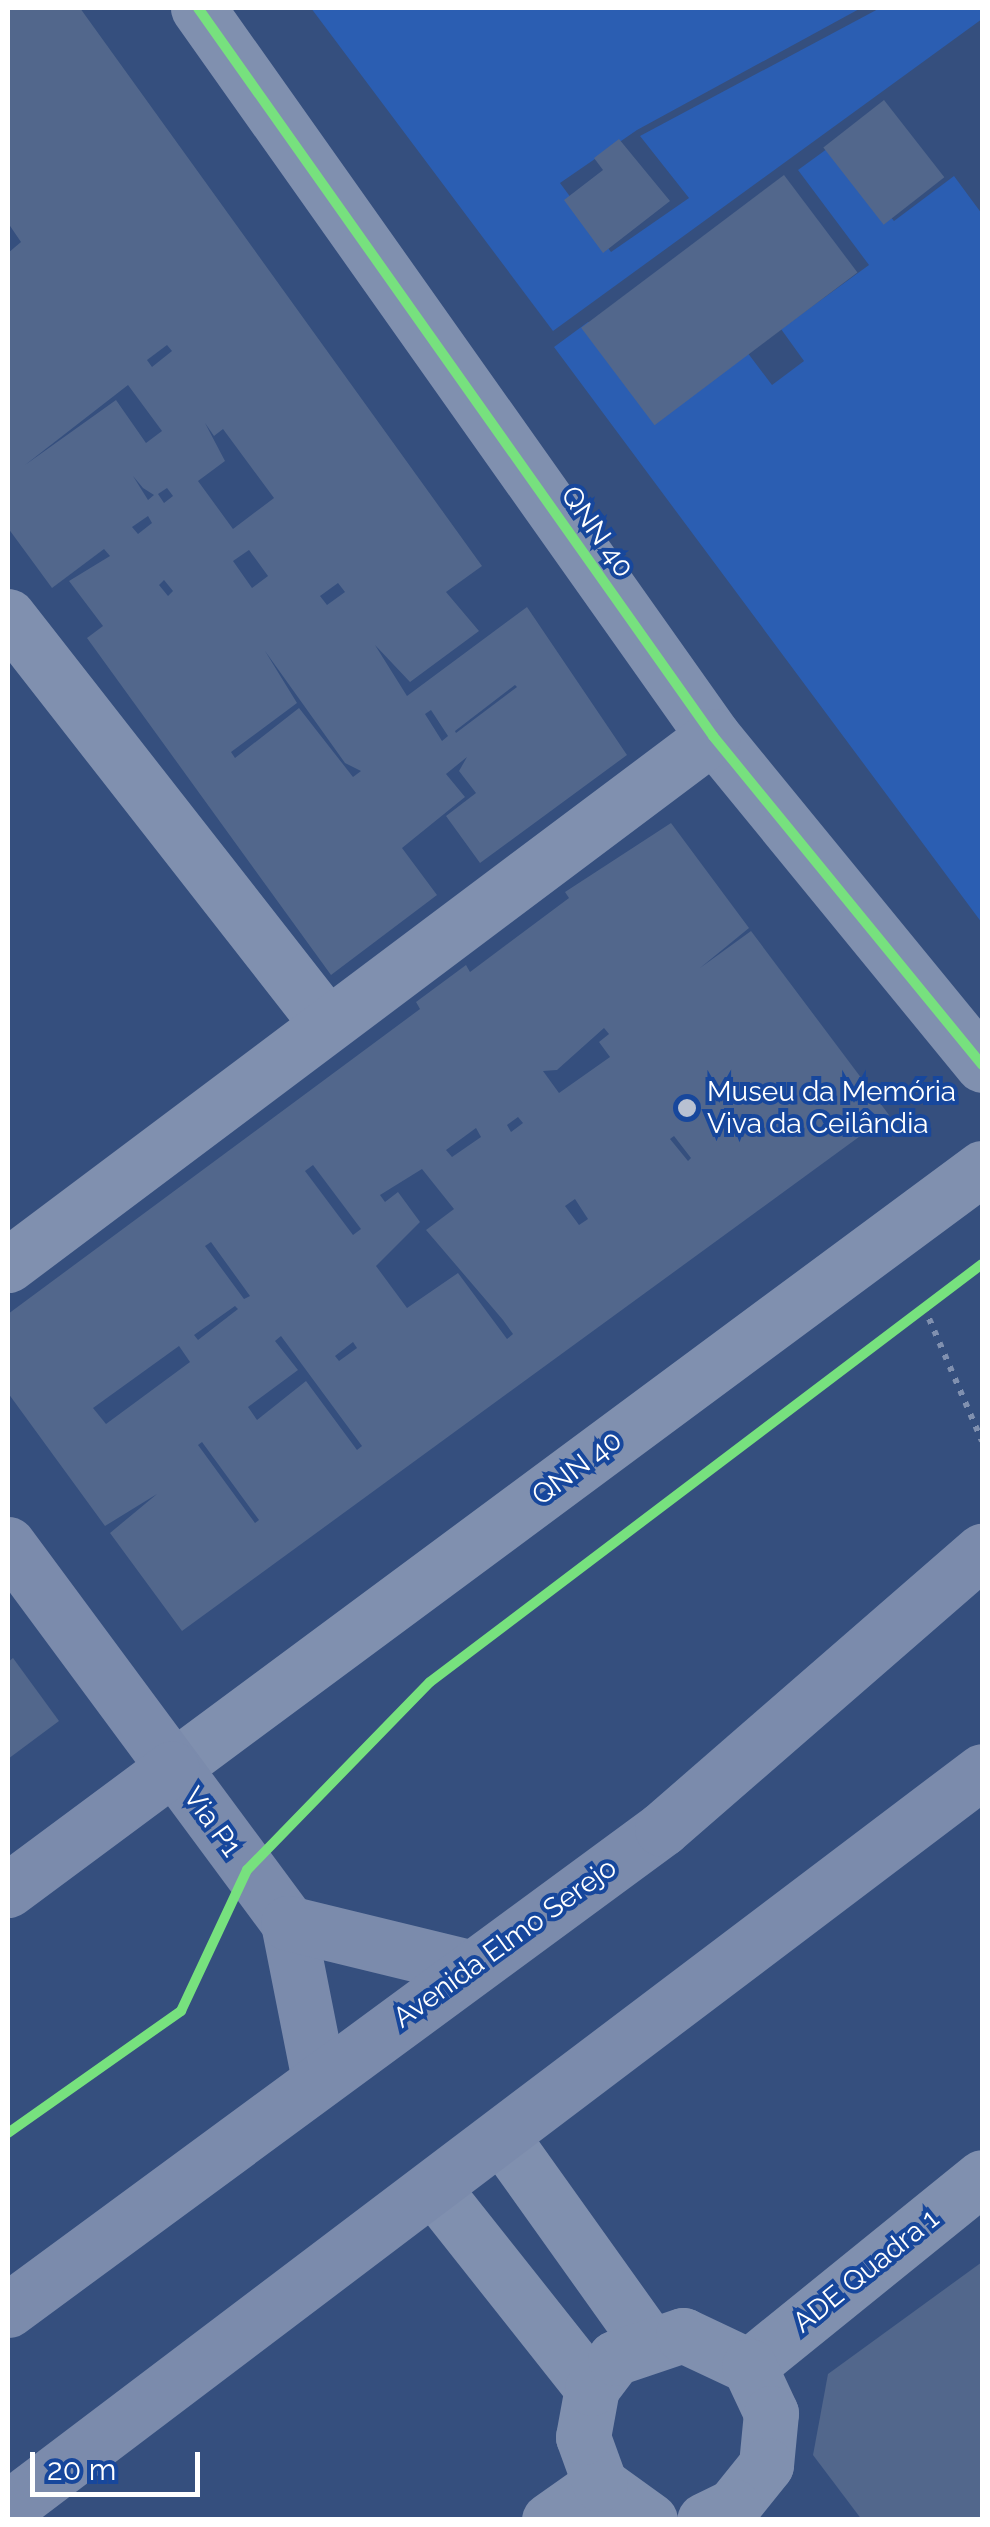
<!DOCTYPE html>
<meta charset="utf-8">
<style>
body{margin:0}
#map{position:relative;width:990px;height:2527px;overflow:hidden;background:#354f7e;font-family:Raleway,sans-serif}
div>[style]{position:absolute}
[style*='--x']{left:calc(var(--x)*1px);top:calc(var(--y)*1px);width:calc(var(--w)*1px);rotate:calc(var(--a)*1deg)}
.green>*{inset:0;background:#2b5eb2}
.building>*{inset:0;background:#52678c;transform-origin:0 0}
.path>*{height:6px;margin-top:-3px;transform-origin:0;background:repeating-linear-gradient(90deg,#8090af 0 5px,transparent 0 13px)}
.street>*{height:55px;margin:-27.5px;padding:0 27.5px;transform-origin:27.5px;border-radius:27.5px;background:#8090af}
.secondary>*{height:55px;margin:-27.5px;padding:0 27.5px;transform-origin:27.5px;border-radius:27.5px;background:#7b8bac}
.cycleway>*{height:10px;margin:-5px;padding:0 5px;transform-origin:5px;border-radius:5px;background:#77e17e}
.dots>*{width:28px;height:28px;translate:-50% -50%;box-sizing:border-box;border:5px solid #17479c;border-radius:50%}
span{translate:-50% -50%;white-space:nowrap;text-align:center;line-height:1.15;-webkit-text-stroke:8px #17479c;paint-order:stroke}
.street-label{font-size:28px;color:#fff}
.poi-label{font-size:28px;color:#fff}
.left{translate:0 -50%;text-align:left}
.frame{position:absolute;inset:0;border:10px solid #fff;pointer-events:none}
.scale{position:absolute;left:30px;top:2452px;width:170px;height:45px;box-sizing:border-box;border:5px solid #fff;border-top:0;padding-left:12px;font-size:30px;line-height:35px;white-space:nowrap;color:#fff;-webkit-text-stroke:8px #17479c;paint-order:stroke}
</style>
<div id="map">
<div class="green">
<i style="clip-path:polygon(311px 8px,861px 8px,637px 130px,560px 183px,611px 252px,689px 198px,640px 136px,880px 8px,982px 8px,982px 19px,553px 331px)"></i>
<i style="clip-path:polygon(831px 146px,894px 221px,954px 176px,982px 214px,982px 923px,554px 347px,588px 322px,747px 352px,772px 385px,804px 361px,781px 329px,869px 265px,798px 170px)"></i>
</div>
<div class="building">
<i style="clip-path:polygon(evenodd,8px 8px,80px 8px,482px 566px,446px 592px,479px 631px,410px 682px,375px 645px,407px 696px,527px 607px,627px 755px,480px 863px,446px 816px,476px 793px,459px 771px,467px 757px,446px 774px,465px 797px,402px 848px,437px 895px,331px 975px,87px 638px,103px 626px,69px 581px,110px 556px,104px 549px,52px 588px,8px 528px,8px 253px,21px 242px,8px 223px,8px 8px,167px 345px,172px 351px,152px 367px,147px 360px,167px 345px,8px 8px,128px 385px,162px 431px,146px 443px,116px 400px,25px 465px,128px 385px,8px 8px,205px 423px,214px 436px,223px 429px,274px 498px,233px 529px,198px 481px,225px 461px,205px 423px,8px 8px,133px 476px,143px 488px,154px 495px,148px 500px,133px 476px,8px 8px,167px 488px,173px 496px,164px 503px,158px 494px,167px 488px,8px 8px,148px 516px,152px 523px,138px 534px,132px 527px,148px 516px,8px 8px,249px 550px,268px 576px,252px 588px,233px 561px,249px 550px,8px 8px,164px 580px,173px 591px,168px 596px,159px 585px,164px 580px,8px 8px,338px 583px,345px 592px,327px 605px,320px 596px,338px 583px,8px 8px,265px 651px,345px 763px,361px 771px,353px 777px,299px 708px,235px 758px,231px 752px,297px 703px,265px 651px,8px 8px,515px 685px,517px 687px,456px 733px,455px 731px,515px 685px,8px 8px,431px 710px,448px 736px,442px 741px,425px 714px,431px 710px)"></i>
<i style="left:884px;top:100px;width:98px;height:77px;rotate:52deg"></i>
<i style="clip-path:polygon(619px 139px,670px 201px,603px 253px,564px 200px,603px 170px,594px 158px)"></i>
<i style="left:784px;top:175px;width:122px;height:254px;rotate:53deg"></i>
<i style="clip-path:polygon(evenodd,671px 823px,749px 928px,700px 968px,751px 931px,889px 1115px,182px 1631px,110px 1533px,157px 1494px,105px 1526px,8px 1393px,8px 1314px,420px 1009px,416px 1002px,466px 965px,470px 972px,569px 898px,565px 892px,671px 823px,604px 1028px,609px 1034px,599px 1042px,610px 1057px,559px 1093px,543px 1071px,557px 1070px,604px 1028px,671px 823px,518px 1117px,523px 1123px,511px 1132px,507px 1125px,518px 1117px,671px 823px,476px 1128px,481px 1137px,452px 1157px,446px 1150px,476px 1128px,671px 823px,674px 1136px,691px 1158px,688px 1161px,670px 1139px,674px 1136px,671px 823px,313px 1165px,361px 1229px,353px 1235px,305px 1171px,313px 1165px,671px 823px,422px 1169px,454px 1209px,426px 1230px,503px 1320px,513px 1334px,507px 1339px,458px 1273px,407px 1308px,376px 1266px,420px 1222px,398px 1192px,385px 1202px,380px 1195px,422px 1169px,671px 823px,575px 1199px,588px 1219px,579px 1225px,565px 1206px,575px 1199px,671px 823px,211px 1242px,250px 1296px,244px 1299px,205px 1246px,211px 1242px,671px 823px,235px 1306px,238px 1309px,198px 1340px,194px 1335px,235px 1306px,671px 823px,281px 1336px,362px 1446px,357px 1450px,306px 1381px,257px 1420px,248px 1407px,298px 1370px,275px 1341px,281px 1336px,671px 823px,353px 1342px,357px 1348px,339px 1361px,335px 1356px,353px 1342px,671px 823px,179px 1346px,190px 1362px,106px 1424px,93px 1408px,179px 1346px,671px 823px,202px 1442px,259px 1520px,255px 1523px,198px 1445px,202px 1442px)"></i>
<i style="clip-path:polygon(13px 1658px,59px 1721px,8px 1759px,8px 1662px)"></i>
<i style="clip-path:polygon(982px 2262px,982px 2520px,862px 2520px,813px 2455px,828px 2374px)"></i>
</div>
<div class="path">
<i style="--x:924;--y:1307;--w:146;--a:66.6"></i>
</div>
<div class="street">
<i style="--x:198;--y:8;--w:892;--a:54.72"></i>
<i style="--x:713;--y:736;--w:425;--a:50.7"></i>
<i style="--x:8;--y:616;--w:513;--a:51.97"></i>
<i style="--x:8;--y:1265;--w:881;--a:-36.88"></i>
<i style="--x:172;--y:1768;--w:1008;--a:-36.53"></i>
<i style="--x:502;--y:2137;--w:249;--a:54.5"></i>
<i style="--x:434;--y:2189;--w:254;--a:51.6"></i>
<i style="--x:749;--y:2366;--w:300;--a:-39"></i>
<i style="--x:549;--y:2520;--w:62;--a:-35.2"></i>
<i style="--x:650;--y:2520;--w:62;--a:-144.2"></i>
<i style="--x:600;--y:2484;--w:50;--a:-109.9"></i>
<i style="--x:583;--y:2437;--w:50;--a:-79.6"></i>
<i style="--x:592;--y:2388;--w:38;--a:-53"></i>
<i style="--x:615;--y:2358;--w:72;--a:-18.7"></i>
<i style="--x:683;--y:2335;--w:73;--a:25.2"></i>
<i style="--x:749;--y:2366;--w:52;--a:64.9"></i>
<i style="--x:771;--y:2413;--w:52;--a:95.5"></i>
<i style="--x:766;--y:2465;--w:53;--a:128.8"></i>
<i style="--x:733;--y:2506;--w:32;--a:154"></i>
</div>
<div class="secondary">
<i style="--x:8;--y:1544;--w:471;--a:53.5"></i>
<i style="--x:288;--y:1923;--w:160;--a:78.8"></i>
<i style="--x:8;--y:1890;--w:204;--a:-36.6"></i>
<i style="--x:288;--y:1923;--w:186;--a:13.7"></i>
<i style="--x:8;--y:2310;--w:812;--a:-36.33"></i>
<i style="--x:662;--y:1829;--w:424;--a:-41"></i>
<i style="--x:8;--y:2508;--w:1221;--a:-37.11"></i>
</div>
<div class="cycleway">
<i style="--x:198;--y:8;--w:892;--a:54.72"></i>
<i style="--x:713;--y:736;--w:425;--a:50.7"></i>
<i style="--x:8;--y:2133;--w:212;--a:-35.2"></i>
<i style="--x:181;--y:2011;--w:156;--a:-64.9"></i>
<i style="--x:247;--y:1870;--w:262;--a:-45.8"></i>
<i style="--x:430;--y:1682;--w:692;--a:-37.13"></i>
</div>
<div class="dots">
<i style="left:687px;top:1108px;background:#b8c1d2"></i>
</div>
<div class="street-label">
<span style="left:597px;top:532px;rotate:55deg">QNN 40</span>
<span style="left:577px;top:1468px;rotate:-37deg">QNN 40</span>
<span style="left:212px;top:1822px;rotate:54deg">Via P1</span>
<span style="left:505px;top:1943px;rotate:-36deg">Avenida Elmo Serejo</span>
<span style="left:866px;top:2271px;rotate:-39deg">ADE Quadra 1</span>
</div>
<div class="poi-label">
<span class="left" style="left:707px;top:1108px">Museu da Memória<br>Viva da Ceilândia</span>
</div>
<div class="frame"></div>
<div class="scale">20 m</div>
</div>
